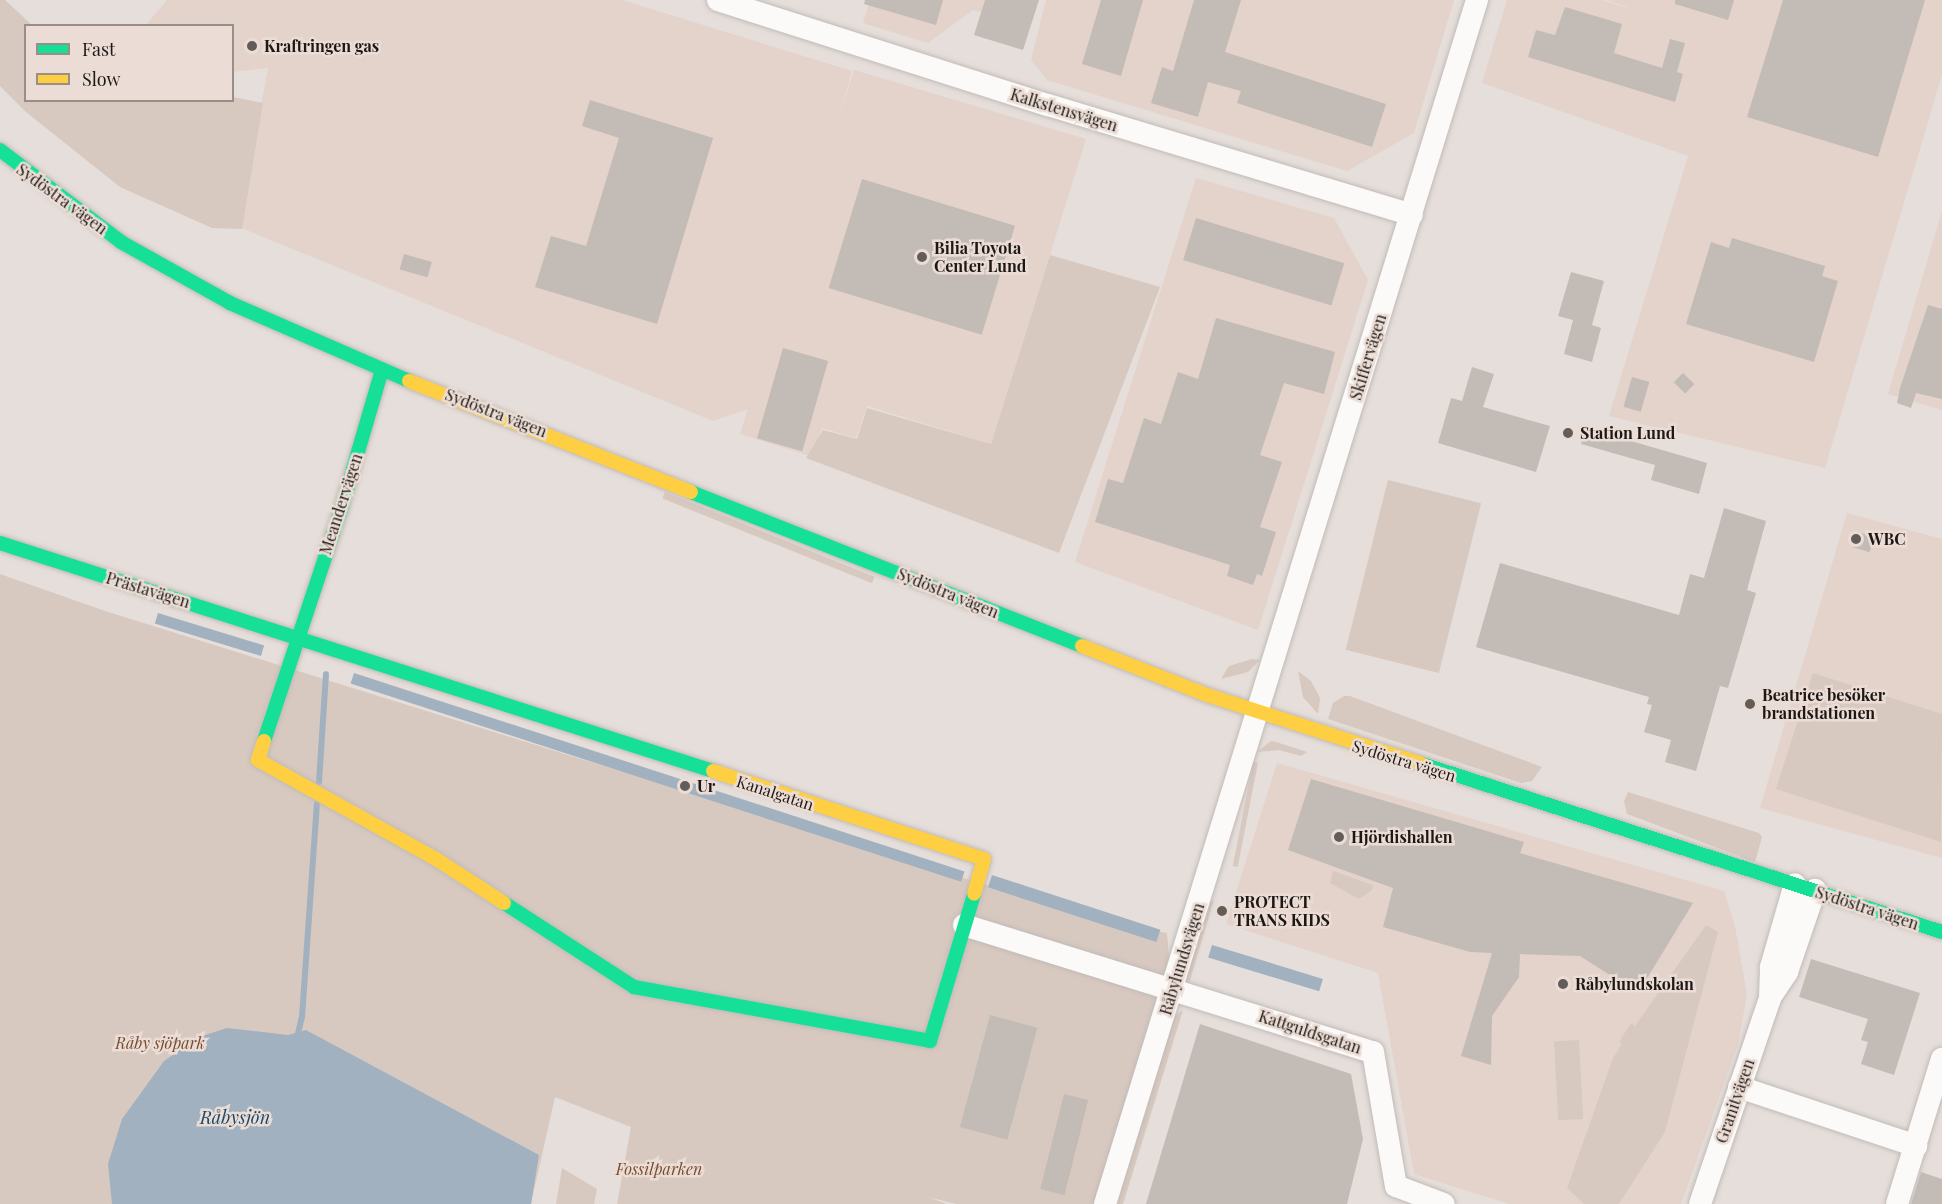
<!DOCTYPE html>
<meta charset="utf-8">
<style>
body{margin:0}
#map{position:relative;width:1942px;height:1204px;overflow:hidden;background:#e6deda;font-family:"Playfair Display",serif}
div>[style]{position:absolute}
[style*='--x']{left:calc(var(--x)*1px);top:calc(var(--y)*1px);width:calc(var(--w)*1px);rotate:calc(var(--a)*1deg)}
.built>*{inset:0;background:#e3d3cb}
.green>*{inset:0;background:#d8c9c0;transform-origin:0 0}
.water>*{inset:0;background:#a1b1bf;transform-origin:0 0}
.stream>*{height:6px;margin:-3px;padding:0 3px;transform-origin:3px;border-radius:3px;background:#a1b1bf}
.building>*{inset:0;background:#c3bbb5;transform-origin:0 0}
.roads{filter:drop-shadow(0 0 2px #c1bbb7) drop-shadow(0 0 2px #c1bbb7)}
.street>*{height:22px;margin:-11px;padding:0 11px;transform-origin:11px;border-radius:11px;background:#fbfaf9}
.fast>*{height:14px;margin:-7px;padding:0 7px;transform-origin:7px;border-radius:7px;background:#16e098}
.slow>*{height:14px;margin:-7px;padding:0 7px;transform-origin:7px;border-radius:7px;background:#ffcf43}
.dots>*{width:16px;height:16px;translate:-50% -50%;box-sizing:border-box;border:3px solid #ebddd5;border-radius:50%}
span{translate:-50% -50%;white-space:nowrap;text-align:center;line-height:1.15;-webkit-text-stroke:5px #ebddd5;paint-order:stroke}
.poi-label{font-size:16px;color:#1d1815;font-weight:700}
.left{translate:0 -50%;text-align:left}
.street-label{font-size:16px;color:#1d1815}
.park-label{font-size:16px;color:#784b2f;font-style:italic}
.water-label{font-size:18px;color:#1a4868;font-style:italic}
.legend{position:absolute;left:24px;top:24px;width:210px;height:78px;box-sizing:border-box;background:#ebddd5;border:2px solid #998e88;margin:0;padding:8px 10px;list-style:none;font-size:18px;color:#1d1815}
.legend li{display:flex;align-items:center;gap:12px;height:30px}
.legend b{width:30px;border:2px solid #998e88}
</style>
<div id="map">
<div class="built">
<i style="clip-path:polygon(167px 0,622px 0,852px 71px,839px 116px,854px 70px,1086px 139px,991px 444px,867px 406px,856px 438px,822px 428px,813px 457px,740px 434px,748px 409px,713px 421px,239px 227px,268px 68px,233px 72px,232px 26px,145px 26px)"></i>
<i style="clip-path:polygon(870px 0,985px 0,981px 12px,973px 10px,928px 43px,863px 23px)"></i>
<i style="clip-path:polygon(1046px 0,1454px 0,1414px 133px,1347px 171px,1047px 80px,1031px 60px)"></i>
<i style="clip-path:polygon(1507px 0,1602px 0,1638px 11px,1607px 0,1942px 0,1942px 75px,1825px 468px,1609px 416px,1688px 156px,1482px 83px)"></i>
<i style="clip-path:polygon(1196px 178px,1334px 218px,1368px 280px,1258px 630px,1075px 562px)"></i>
<i style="clip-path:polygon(1942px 211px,1942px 410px,1888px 394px)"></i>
<i style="clip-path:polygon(1847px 513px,1942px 539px,1942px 858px,1760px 808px)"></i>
<i style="clip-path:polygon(1277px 763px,1724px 891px,1735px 926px,1747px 995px,1738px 1044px,1681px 1204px,1509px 1204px,1414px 1174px,1378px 973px,1226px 924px)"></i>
</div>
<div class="green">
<i style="clip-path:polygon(0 0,5px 0,32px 25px,26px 26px,26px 100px,232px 100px,233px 97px,263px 103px,242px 229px,212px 228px,120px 187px,26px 112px,0 86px)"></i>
<i style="clip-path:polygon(1050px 255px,1160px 287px,1059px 553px,806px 458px,823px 430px,857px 439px,867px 408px,991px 444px)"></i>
<i style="left:1388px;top:480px;width:96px;height:175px;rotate:14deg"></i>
<i style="left:665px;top:492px;width:226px;height:7px;rotate:22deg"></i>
<i style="clip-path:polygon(0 574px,105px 611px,1099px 920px,1167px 933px,1169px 958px,1096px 1204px,956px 1204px,928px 1197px,947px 1204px,617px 1204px,631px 1127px,555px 1097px,531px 1204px,0 1204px)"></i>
<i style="clip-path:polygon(1252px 659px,1260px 660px,1248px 672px,1221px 679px,1229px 666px)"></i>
<i style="clip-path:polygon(1298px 671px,1311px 681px,1320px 698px,1318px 714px,1303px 697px)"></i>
<i style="clip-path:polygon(1813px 673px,1942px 714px,1941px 842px,1776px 789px)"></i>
<i style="clip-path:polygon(1344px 696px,1350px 696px,1542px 767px,1532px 781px,1521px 783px,1328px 719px,1333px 703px)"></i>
<i style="clip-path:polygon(1271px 741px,1276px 742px,1307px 752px,1301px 756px,1279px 750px,1257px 752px)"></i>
<i style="left:1253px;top:762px;width:5px;height:106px;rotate:11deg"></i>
<i style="clip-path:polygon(1628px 792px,1759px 833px,1762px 837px,1755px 862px,1627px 814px,1624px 801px)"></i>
<i style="clip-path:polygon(1333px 871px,1373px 885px,1372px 890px,1359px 899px,1330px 883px)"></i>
<i style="clip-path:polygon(1214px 900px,1189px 983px,1186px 975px,1209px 902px)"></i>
<i style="clip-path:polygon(1706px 925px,1718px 932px,1665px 1132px,1619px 1204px,1584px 1204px,1567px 1188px,1613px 1058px,1622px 1044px,1619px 1042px,1631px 1023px,1635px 1026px)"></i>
<i style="clip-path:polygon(1183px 1010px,1123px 1204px,1117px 1204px,1174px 1016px)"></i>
<i style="left:1579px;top:1040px;width:79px;height:25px;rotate:87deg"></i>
<i style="clip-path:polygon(562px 1168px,597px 1189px,594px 1204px,556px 1204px)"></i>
</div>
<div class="water">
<i style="left:158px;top:613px;width:111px;height:11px;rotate:17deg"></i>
<i style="left:354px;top:673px;width:642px;height:11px;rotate:18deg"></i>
<i style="left:992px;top:875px;width:177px;height:13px;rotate:18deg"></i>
<i style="left:1212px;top:945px;width:116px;height:13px;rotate:17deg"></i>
<i style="clip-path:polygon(227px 1028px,288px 1035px,306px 1030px,539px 1155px,531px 1204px,112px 1204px,108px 1164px,122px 1119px,164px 1061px,199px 1037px)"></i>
</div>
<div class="stream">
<i style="--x:319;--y:782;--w:108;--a:-86.3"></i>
<i style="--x:297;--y:1038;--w:22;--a:-77"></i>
<i style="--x:302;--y:1017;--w:214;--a:-86"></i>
</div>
<div class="building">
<i style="clip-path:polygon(865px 0,943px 0,936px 25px,864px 4px)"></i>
<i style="clip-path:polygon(985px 0,1039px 0,1023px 50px,974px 35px)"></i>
<i style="clip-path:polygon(1101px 0,1143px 0,1121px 76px,1082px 64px)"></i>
<i style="clip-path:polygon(1194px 0,1241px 0,1225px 52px,1386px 104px,1372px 147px,1237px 103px,1241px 91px,1208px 82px,1198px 117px,1151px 103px,1162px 67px,1173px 71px)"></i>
<i style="clip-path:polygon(1675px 0,1734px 0,1728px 20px,1675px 4px)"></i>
<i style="clip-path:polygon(1783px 0,1925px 0,1878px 157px,1747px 117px)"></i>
<i style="clip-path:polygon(1565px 7px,1622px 24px,1614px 53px,1662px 68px,1670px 39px,1685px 43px,1677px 72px,1683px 74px,1675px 102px,1528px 57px,1536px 30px,1555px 35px)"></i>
<i style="clip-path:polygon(590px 100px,713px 138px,657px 324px,535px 287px,551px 236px,586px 246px,619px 138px,582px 126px)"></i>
<i style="left:862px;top:179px;width:160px;height:114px;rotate:17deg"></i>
<i style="left:1196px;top:218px;width:155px;height:44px;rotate:17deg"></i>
<i style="clip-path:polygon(1732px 238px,1825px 266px,1822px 276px,1838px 281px,1814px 362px,1686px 324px,1711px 242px,1729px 248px)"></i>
<i style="left:404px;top:254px;width:29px;height:16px;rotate:16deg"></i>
<i style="clip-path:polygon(1571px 272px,1604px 281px,1592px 325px,1601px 328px,1592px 362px,1564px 354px,1573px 320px,1558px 316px)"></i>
<i style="clip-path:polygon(1928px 305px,1942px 309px,1942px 399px,1916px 393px,1911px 408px,1897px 403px,1900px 388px)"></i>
<i style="clip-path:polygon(1216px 318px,1335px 352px,1324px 394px,1284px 383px,1260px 455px,1282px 462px,1260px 527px,1276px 532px,1262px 576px,1257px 574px,1253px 585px,1227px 576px,1230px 565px,1095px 522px,1108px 479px,1123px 483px,1144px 418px,1161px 424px,1178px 372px,1198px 379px)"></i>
<i style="left:783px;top:348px;width:47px;height:94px;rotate:16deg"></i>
<i style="clip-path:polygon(1472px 367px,1494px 374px,1483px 407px,1550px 426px,1536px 472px,1438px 443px,1451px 398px,1462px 401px)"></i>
<i style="left:1683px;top:373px;width:16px;height:13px;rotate:45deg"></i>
<i style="left:1632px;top:377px;width:18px;height:31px;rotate:16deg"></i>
<i style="clip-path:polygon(1586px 428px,1707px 463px,1699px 494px,1651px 480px,1655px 465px,1581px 444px)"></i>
<i style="clip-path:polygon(1724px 508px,1766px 521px,1747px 590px,1756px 593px,1728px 688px,1720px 686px,1696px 771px,1665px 762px,1671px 740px,1644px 732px,1652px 705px,1647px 704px,1649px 697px,1476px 647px,1500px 563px,1679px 615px,1690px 574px,1704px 578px)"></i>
<i style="left:1858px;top:532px;width:17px;height:16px;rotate:17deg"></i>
<i style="clip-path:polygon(1311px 779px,1524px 842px,1520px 853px,1693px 903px,1638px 993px,1580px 956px,1520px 954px,1519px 977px,1492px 1016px,1491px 1065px,1461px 1056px,1492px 953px,1470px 952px,1383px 927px,1393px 888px,1288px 850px)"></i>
<i style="clip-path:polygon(1811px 959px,1920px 993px,1894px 1075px,1861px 1064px,1868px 1042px,1861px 1040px,1868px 1019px,1799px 997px)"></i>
<i style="left:990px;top:1015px;width:49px;height:116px;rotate:15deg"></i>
<i style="clip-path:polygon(1200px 1024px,1351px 1074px,1363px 1139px,1347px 1204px,1146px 1204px)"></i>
<i style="left:1064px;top:1094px;width:25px;height:98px;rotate:14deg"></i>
<i style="clip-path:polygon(1921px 1172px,1942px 1179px,1942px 1204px,1911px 1204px)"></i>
</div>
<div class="roads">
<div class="street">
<i style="--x:718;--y:0;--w:346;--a:17.7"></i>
<i style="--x:1048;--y:105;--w:380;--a:16.8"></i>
<i style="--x:964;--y:925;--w:428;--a:17.3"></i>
<i style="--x:1373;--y:1052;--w:136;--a:80.3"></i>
<i style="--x:1396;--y:1186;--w:51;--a:20.6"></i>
<i style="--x:1771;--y:996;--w:29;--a:-56"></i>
<i style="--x:1787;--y:972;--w:87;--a:-71.1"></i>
<i style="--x:1739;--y:1087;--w:187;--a:18.4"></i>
<i style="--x:1105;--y:1204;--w:1260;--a:-72.83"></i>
<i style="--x:1700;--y:1204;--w:218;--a:-71.2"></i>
<i style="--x:1770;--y:998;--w:31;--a:-88"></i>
<i style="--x:1771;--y:967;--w:86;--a:-73.9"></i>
<i style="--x:1897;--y:1204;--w:152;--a:-72.8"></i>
</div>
<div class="fast">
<i style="--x:0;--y:150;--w:152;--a:37.2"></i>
<i style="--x:121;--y:242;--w:125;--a:29.2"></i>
<i style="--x:230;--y:303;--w:195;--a:23.5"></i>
<i style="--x:691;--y:492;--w:420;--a:21.5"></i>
<i style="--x:0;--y:543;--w:749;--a:17.73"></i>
<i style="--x:264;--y:741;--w:243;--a:-71.6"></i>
<i style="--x:341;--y:510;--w:146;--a:-73.7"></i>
<i style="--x:1422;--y:764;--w:546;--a:17.9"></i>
<i style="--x:504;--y:903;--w:155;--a:32.9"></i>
<i style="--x:634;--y:987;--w:301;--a:10.3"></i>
<i style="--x:930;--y:1041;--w:153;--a:-73.3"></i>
</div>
<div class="slow">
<i style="--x:409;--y:381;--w:303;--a:21.5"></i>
<i style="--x:1082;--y:646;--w:134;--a:21.4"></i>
<i style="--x:1207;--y:695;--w:226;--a:17.8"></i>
<i style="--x:264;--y:741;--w:20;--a:108"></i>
<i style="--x:258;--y:760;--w:204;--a:29.1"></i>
<i style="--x:436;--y:859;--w:81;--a:32.9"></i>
<i style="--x:713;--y:771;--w:285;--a:18"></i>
<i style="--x:984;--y:859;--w:36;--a:106"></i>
</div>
</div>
<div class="dots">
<i style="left:252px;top:46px;background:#635d5a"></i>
<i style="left:922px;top:257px;background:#635d5a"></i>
<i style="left:1568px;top:433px;background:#635d5a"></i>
<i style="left:1856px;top:539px;background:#635d5a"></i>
<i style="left:1750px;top:704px;background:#635d5a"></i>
<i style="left:685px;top:786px;background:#635d5a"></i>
<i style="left:1339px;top:837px;background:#635d5a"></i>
<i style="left:1222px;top:911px;background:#635d5a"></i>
<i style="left:1563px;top:984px;background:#635d5a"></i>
</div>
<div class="poi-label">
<span class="left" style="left:264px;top:46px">Kraftringen gas</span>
<span class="left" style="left:934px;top:257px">Bilia Toyota<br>Center Lund</span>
<span class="left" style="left:1580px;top:433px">Station Lund</span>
<span class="left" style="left:1868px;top:539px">WBC</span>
<span class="left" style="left:1762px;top:704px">Beatrice besöker<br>brandstationen</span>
<span class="left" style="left:697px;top:786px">Ur</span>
<span class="left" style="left:1351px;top:837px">Hjördishallen</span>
<span class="left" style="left:1234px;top:911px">PROTECT<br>TRANS KIDS</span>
<span class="left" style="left:1575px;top:984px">Råbylundskolan</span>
</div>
<div class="street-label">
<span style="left:1064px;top:110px;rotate:17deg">Kalkstensvägen</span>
<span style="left:62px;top:199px;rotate:36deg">Sydöstra vägen</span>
<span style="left:1368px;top:357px;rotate:-73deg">Skiffervägen</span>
<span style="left:496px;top:413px;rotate:21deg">Sydöstra vägen</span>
<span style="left:341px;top:504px;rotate:-72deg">Meandervägen</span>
<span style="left:148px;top:590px;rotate:17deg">Prästavägen</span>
<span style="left:948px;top:593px;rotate:22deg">Sydöstra vägen</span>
<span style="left:1404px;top:761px;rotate:17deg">Sydöstra vägen</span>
<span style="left:775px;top:793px;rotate:18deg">Kanalgatan</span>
<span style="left:1867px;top:908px;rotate:18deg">Sydöstra vägen</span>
<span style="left:1182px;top:959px;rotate:-73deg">Råbylundsvägen</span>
<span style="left:1310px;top:1032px;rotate:18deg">Kattguldsgatan</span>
<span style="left:1735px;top:1101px;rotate:-71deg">Granitvägen</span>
</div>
<div class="park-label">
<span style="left:160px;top:1043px">Råby sjöpark</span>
<span style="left:659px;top:1169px">Fossilparken</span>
</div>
<div class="water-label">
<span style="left:235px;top:1117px">Råbysjön</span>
</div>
<ul class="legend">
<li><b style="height:8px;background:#16e098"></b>Fast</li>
<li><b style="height:8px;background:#ffcf43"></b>Slow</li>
</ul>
</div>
